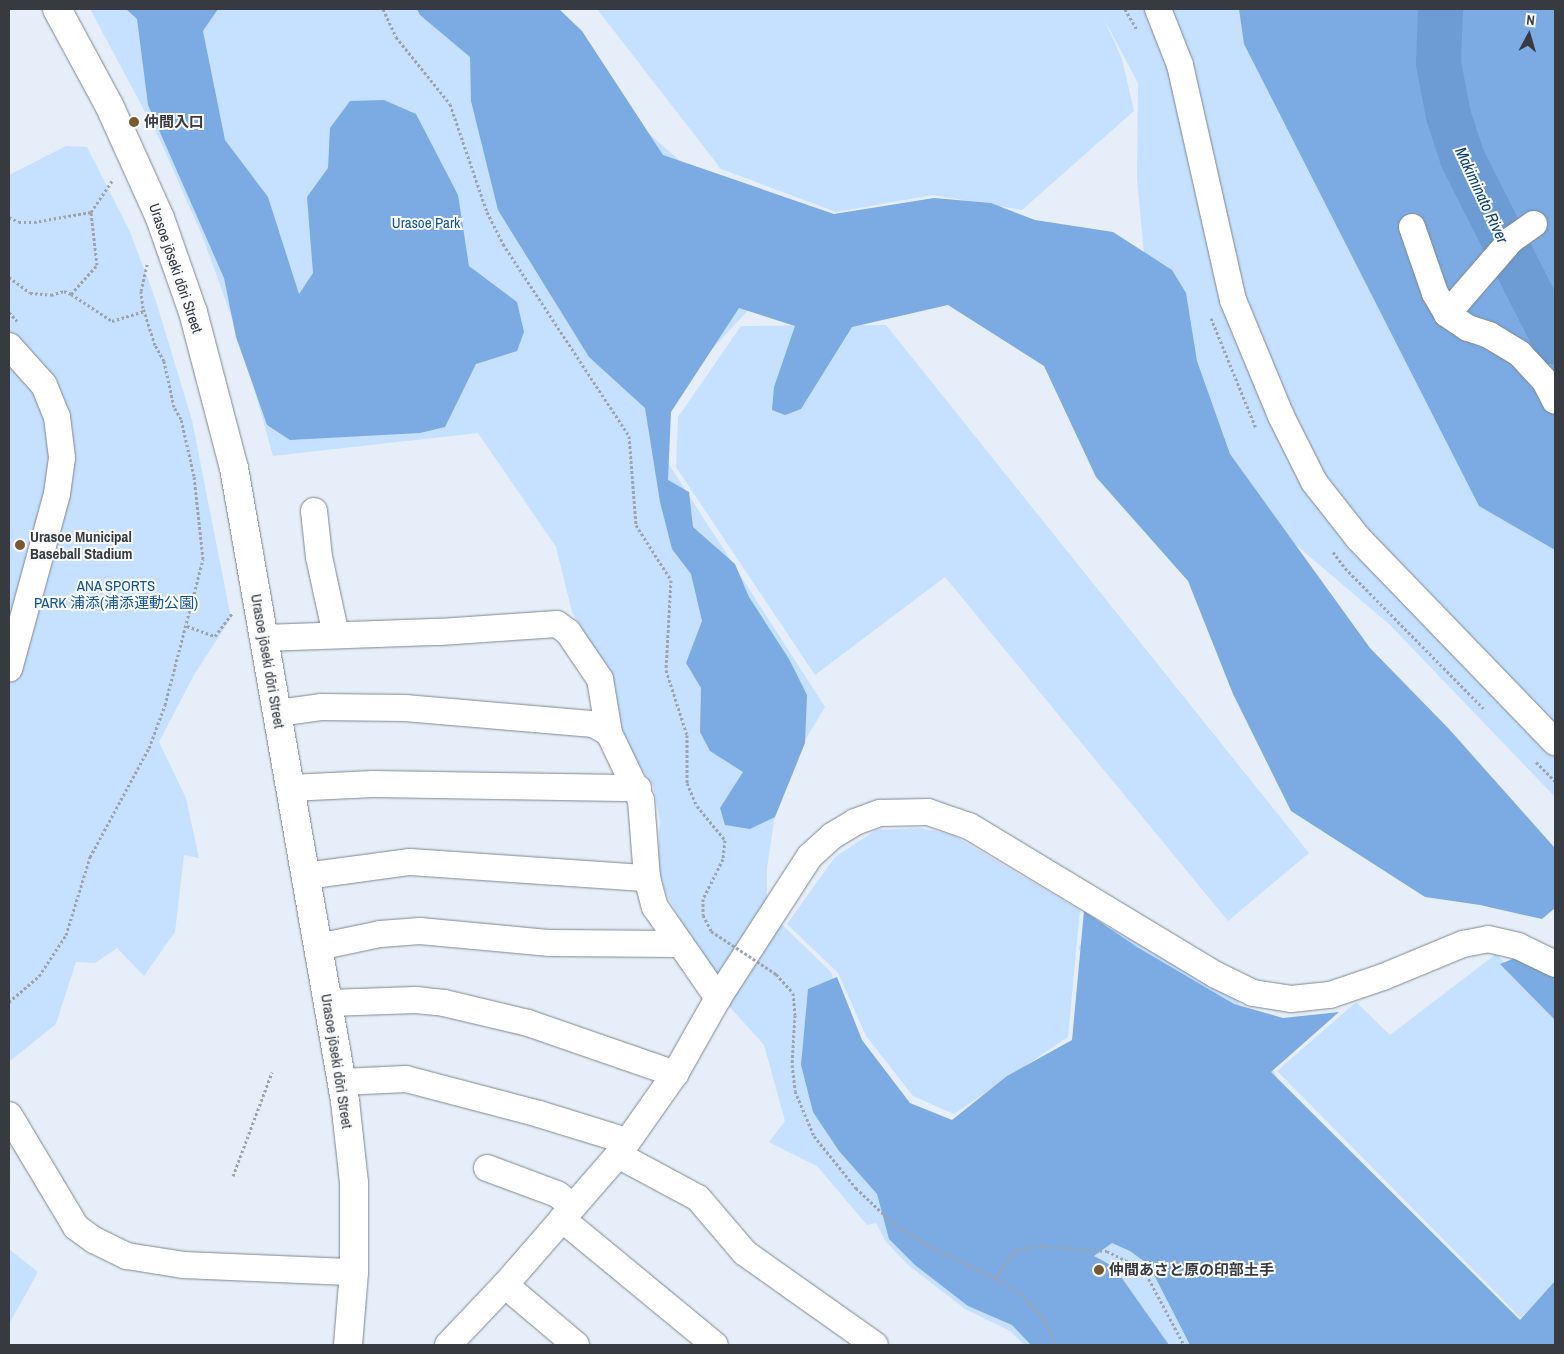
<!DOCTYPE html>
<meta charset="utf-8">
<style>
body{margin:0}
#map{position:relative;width:1564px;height:1354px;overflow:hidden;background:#e6eff9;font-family:"Archivo Narrow","Noto Sans JP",sans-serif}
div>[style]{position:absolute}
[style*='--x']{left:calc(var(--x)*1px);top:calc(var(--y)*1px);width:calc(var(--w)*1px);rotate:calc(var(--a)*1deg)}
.green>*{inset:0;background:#c6e0ff}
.forest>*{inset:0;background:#7cabe4}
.river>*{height:45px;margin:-22.5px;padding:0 22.5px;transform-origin:22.5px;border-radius:22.5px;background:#6d9bd3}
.path>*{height:3px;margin-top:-1.5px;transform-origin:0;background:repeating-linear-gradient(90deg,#9da4ab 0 2.5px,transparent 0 5px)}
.roads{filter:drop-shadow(0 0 1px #7f8791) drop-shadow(0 0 1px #7f8791)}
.minor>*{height:26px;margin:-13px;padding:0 13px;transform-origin:13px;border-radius:13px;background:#fff}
.major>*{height:28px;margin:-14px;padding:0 14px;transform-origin:14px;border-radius:14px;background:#fff}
.path-bridge>*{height:3px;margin-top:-1.5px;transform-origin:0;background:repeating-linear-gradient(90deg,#9da4ab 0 2.5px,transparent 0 5px)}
.dots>*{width:14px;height:14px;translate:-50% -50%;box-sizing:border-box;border:2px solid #f9fbfd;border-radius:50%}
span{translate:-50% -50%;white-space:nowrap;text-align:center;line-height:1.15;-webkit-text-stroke:4px #f9fbfd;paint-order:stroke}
.poi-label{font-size:15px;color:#373a3f;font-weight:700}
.left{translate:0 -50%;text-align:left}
.park-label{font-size:15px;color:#125497}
.street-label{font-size:15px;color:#373a3f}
.water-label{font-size:16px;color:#0e3f72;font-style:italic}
.frame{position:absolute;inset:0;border:10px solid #373a3f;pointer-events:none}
.north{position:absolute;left:1504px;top:10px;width:50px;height:50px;-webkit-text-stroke:4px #f9fbfd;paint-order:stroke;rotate:6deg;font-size:14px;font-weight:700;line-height:20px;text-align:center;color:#373a3f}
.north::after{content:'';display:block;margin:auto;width:18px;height:22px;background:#373a3f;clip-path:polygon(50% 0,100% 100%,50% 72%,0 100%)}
</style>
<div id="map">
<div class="green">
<i style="clip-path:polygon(90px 9px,529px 9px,579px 73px,700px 178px,767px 290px,703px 359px,654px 441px,825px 707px,780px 782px,767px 868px,767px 910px,831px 972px,884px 1116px,966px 1168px,1120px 1023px,1078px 947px,1111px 928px,1238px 1001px,1328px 1178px,1487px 1345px,1024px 1345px,1010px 1331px,965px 1309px,908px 1265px,886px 1242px,876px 1223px,867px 1225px,817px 1166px,769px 1142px,785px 1121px,764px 1045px,729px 1006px,666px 894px,657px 865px,660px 821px,653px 786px,625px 744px,618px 726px,611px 681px,572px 612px,556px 547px,478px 433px,273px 456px,242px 346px,202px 235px,160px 140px)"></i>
<i style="clip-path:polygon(597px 9px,1555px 9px,1555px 797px,1390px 625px,1276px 528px,1181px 399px,1149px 307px,1137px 179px,1138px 83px,1104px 19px,1122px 59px,1134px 111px,1022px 210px,933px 195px,836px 212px,721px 169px)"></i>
<i style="clip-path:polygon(66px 146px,87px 147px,130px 232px,155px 298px,192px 420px,231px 618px,194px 675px,159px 742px,186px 798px,199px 858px,184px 855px,175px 932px,144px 976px,117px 948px,95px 963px,76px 962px,56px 1024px,9px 1062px,9px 175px)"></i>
<i style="clip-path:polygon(886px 325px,1309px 853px,1228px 921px,945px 577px,815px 675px,676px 467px,678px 417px,741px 326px)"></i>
<i style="clip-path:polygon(920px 828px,953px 835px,1080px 910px,1068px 1037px,954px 1114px,913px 1096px,866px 1036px,838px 973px,787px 924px,835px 857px,876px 830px)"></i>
<i style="clip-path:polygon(1496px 954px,1555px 1014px,1555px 1283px,1521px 1318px,1277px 1071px,1356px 1002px,1390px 1035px)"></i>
<i style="clip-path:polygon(9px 1249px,38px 1272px,9px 1324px)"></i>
</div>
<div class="forest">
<i style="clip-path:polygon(126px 9px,218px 9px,203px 31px,225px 140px,268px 197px,299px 294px,313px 273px,307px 197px,328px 168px,330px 128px,350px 101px,384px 100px,416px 114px,458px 195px,469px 266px,517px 302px,524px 332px,517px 351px,476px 364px,445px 427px,420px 433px,290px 440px,267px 425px,236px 337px,224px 278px,148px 105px,137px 19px)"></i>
<i style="clip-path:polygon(417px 9px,559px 9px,582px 31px,663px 155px,834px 214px,934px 198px,991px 203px,1035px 220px,1113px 232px,1172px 270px,1186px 293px,1197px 361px,1230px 454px,1370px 648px,1449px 729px,1554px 847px,1555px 908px,1542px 919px,1480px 905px,1425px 897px,1291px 811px,1233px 694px,1188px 581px,1096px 477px,1044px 366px,948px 305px,852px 327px,801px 409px,785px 415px,772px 410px,774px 387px,795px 326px,739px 308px,671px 412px,668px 480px,689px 492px,693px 527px,735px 564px,749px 597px,789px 659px,807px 695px,805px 743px,775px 817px,750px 829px,725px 825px,720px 808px,743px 772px,710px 751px,700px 732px,701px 688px,686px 663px,702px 621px,691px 574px,672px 549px,660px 502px,645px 408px,589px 357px,498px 210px,471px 101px,470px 57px,420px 15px)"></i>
<i style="clip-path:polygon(1239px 9px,1555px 9px,1555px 550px,1479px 506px,1244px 44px)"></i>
<i style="clip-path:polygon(1084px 911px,1137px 947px,1234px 1004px,1283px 1018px,1339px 1012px,1271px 1072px,1520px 1320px,1555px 1281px,1555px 1345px,1190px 1345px,1149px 1265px,1130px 1251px,1112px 1243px,1094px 1256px,1114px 1267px,1169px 1345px,1031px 1345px,1012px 1325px,968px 1306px,915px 1265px,889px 1239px,877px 1194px,839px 1151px,813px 1112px,801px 1065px,808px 989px,837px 977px,862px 1040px,910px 1103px,952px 1120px,1007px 1076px,1072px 1040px)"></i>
<i style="clip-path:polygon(1515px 958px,1555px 973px,1555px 1020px,1500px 964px)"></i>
</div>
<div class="river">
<i style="--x:1440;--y:9;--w:54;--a:92.1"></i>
<i style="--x:1438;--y:63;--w:53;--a:79.1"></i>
<i style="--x:1448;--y:115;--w:45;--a:72"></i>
<i style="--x:1462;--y:158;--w:206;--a:63.2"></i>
</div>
<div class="path">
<i style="--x:383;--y:9;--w:31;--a:65"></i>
<i style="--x:396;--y:37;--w:86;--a:51.1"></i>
<i style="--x:450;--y:104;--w:114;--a:71.1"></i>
<i style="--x:487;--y:212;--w:36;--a:63"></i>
<i style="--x:503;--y:244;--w:230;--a:56.7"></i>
<i style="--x:629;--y:436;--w:89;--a:85.5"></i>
<i style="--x:636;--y:525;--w:65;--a:57.5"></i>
<i style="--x:671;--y:580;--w:90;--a:93.2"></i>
<i style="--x:666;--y:670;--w:68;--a:72.1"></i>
<i style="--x:687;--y:735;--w:48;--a:90"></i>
<i style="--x:687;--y:783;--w:25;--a:67"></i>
<i style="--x:697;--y:806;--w:44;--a:50.5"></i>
<i style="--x:725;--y:840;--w:19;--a:96"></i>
<i style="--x:723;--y:859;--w:45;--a:116.6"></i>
<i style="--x:703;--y:899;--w:16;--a:90"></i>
<i style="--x:703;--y:915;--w:18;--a:63"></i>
<i style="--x:1125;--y:9;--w:24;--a:60"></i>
<i style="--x:9;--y:217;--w:11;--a:27"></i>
<i style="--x:19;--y:222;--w:15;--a:0"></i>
<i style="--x:34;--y:222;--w:58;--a:-10"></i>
<i style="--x:9;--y:277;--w:26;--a:37"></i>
<i style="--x:30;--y:293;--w:21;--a:5"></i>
<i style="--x:51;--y:295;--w:14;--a:-17"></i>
<i style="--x:64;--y:291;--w:8;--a:23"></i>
<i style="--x:71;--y:294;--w:49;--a:33.4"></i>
<i style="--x:112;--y:321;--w:34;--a:-17"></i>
<i style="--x:71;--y:294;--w:39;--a:-48"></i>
<i style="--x:97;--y:265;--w:53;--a:-96.5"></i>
<i style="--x:91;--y:212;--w:40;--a:-56"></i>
<i style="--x:9;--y:312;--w:12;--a:48"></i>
<i style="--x:1211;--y:318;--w:119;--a:67.8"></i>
<i style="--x:1333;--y:552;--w:20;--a:53"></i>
<i style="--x:1345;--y:568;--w:197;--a:45.4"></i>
<i style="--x:187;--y:626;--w:30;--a:20"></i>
<i style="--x:215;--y:636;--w:30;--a:-53"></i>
<i style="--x:1536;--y:762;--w:27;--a:45"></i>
<i style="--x:776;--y:974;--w:25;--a:48"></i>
<i style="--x:793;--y:993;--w:22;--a:85"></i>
<i style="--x:795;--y:1015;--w:50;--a:93.4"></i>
<i style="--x:792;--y:1065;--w:26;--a:83"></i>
<i style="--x:795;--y:1091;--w:49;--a:67.1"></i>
<i style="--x:814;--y:1136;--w:67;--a:51.1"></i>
<i style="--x:856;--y:1188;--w:54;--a:43.5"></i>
<i style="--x:895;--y:1225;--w:41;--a:32.2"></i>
<i style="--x:930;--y:1247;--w:73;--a:25.2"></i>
<i style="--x:996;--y:1278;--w:30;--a:33"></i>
<i style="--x:1021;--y:1294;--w:34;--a:47"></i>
<i style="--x:1044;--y:1319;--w:29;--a:65"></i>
<i style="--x:9;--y:1002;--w:40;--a:-41"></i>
<i style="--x:39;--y:976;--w:49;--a:-56.6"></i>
<i style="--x:66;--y:935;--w:82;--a:-72.9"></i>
<i style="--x:90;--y:857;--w:124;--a:-61.6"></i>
<i style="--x:149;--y:748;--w:46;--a:-69.6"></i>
<i style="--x:165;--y:705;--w:151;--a:-75.4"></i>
<i style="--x:203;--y:559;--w:83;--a:-96.2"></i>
<i style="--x:194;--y:476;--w:58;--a:-102.8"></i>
<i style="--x:181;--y:419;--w:14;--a:-120"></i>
<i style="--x:174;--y:407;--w:47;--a:-102.3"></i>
<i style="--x:164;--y:361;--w:18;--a:-119"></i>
<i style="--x:155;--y:345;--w:39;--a:-108"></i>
<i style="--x:143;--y:308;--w:17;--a:-97"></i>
<i style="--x:141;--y:291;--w:28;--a:-77"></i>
<i style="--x:233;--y:1176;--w:111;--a:-69.4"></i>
<i style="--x:996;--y:1278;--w:34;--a:-56"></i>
<i style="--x:1015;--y:1250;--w:25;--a:-9"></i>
<i style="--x:1040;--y:1246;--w:67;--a:4.3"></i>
<i style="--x:1107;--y:1251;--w:42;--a:27.2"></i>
<i style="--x:1144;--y:1270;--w:85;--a:61.9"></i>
</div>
<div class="roads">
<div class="minor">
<i style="--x:1158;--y:9;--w:60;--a:68.6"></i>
<i style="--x:1180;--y:65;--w:241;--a:77.3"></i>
<i style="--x:1233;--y:300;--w:126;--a:67.5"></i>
<i style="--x:1281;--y:416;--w:74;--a:63.4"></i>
<i style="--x:1314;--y:482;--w:71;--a:51.8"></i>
<i style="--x:1358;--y:538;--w:284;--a:46"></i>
<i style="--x:1412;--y:227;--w:70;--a:70.8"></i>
<i style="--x:1435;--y:293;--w:24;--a:60"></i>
<i style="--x:1447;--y:314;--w:25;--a:34"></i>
<i style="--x:1468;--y:328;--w:22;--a:18"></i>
<i style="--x:1489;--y:335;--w:35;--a:31"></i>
<i style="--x:1519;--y:353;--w:38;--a:47"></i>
<i style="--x:1545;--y:381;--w:22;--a:63"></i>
<i style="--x:1447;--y:314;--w:98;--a:-49.1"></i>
<i style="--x:1511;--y:240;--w:28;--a:-35"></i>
<i style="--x:9;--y:346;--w:52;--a:48.1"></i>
<i style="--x:44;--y:385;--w:35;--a:68"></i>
<i style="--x:57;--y:417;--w:41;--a:83"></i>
<i style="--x:62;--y:458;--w:36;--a:98"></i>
<i style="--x:57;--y:494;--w:181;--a:105.3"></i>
<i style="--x:314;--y:511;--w:46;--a:83.8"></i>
<i style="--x:319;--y:557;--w:80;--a:77.7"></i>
<i style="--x:264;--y:638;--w:176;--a:-2"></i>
<i style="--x:440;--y:632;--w:117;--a:-3.9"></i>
<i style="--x:557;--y:624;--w:14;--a:36"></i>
<i style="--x:568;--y:632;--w:57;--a:55.8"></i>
<i style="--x:600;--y:679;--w:55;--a:80.5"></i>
<i style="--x:278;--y:713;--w:43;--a:-7.9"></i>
<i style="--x:321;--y:707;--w:84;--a:0.7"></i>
<i style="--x:405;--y:708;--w:189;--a:4.9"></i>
<i style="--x:593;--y:724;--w:18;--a:29"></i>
<i style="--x:609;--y:733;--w:74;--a:64.5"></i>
<i style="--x:641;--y:800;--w:78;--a:85.6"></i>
<i style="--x:647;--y:878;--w:30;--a:75"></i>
<i style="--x:655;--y:907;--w:111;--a:55.3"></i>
<i style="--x:290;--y:788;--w:83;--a:-2.8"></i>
<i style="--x:373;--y:784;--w:265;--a:0.9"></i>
<i style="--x:306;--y:876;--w:105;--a:-7.7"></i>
<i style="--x:410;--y:862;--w:238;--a:3.9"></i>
<i style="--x:318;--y:947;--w:63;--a:-11.8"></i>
<i style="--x:380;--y:934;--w:40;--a:-4.3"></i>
<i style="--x:420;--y:931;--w:131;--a:5.3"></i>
<i style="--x:550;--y:943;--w:130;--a:0.4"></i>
<i style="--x:329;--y:1003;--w:87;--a:-2"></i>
<i style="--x:416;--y:1000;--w:28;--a:6"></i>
<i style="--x:444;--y:1003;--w:86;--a:13.4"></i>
<i style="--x:528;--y:1023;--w:156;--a:19.1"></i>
<i style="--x:342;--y:1082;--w:64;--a:-2.7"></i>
<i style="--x:406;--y:1079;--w:138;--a:14.7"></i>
<i style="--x:539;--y:1114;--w:92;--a:17.1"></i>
<i style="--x:9;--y:1115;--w:131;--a:59.1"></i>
<i style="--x:76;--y:1227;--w:22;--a:36"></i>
<i style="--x:94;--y:1240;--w:37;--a:26"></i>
<i style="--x:127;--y:1256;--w:58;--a:9"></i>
<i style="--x:184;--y:1265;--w:170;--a:2.4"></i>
<i style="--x:618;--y:1155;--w:91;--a:28.3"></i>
<i style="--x:698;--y:1198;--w:72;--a:49.5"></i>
<i style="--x:745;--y:1253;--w:159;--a:35.3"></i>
<i style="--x:487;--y:1168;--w:75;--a:20.4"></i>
<i style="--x:557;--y:1194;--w:20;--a:37"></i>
<i style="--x:562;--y:1219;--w:198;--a:39.5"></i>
<i style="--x:505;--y:1285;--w:93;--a:40.2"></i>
<i style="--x:448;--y:1345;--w:83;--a:-46.5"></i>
<i style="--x:505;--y:1285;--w:172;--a:-49"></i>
<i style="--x:618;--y:1155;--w:99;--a:-54.9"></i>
<i style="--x:675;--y:1074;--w:87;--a:-60.5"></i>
<i style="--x:718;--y:998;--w:169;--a:-57.1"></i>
<i style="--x:810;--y:856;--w:30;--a:-42"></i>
<i style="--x:832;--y:836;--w:27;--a:-31"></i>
<i style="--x:855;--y:822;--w:27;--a:-20"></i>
<i style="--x:880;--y:813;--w:48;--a:-1.2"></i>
<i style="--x:928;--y:812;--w:43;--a:18.9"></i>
<i style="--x:969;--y:826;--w:288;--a:31.1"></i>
<i style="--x:1216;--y:975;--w:41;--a:25.9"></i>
<i style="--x:1253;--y:993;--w:38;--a:9"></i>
<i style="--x:1291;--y:999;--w:39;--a:-6"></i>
<i style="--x:1330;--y:995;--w:56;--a:-18.8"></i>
<i style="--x:1383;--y:977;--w:87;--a:-22.4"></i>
<i style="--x:1463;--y:944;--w:25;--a:-11"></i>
<i style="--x:1488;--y:939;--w:31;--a:13"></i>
<i style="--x:1518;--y:946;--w:41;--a:25.9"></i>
</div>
<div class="major">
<i style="--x:57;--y:9;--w:109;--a:61.6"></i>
<i style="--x:109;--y:105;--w:124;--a:65.7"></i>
<i style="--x:160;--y:218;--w:100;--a:70.7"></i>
<i style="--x:193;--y:312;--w:161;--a:75.3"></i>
<i style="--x:234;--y:468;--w:643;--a:80.05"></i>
<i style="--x:345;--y:1101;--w:82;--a:83.7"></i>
<i style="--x:354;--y:1183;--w:89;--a:90"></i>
<i style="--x:354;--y:1272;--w:73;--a:94.7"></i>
</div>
</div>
<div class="path-bridge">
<i style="--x:711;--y:931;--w:78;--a:33.5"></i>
</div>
<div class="dots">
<i style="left:134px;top:122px;background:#795a2f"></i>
<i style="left:20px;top:545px;background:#795a2f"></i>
<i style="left:1099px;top:1270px;background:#795a2f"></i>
</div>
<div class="poi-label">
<span class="left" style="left:144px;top:122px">仲間入口</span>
<span class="left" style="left:30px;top:545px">Urasoe Municipal<br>Baseball Stadium</span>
<span class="left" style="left:1109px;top:1270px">仲間あさと原の印部土手</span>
</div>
<div class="park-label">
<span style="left:426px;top:223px">Urasoe Park</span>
<span style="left:116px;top:594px">ANA SPORTS<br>PARK 浦添(浦添運動公園)</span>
</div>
<div class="street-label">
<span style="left:176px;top:268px;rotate:71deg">Urasoe jōseki dōri Street</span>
<span style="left:268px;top:661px;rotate:80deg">Urasoe jōseki dōri Street</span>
<span style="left:337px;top:1061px;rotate:81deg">Urasoe jōseki dōri Street</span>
</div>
<div class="water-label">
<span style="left:1482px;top:195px;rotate:65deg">Makiminato River</span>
</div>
<div class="frame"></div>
<div class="north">N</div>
</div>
